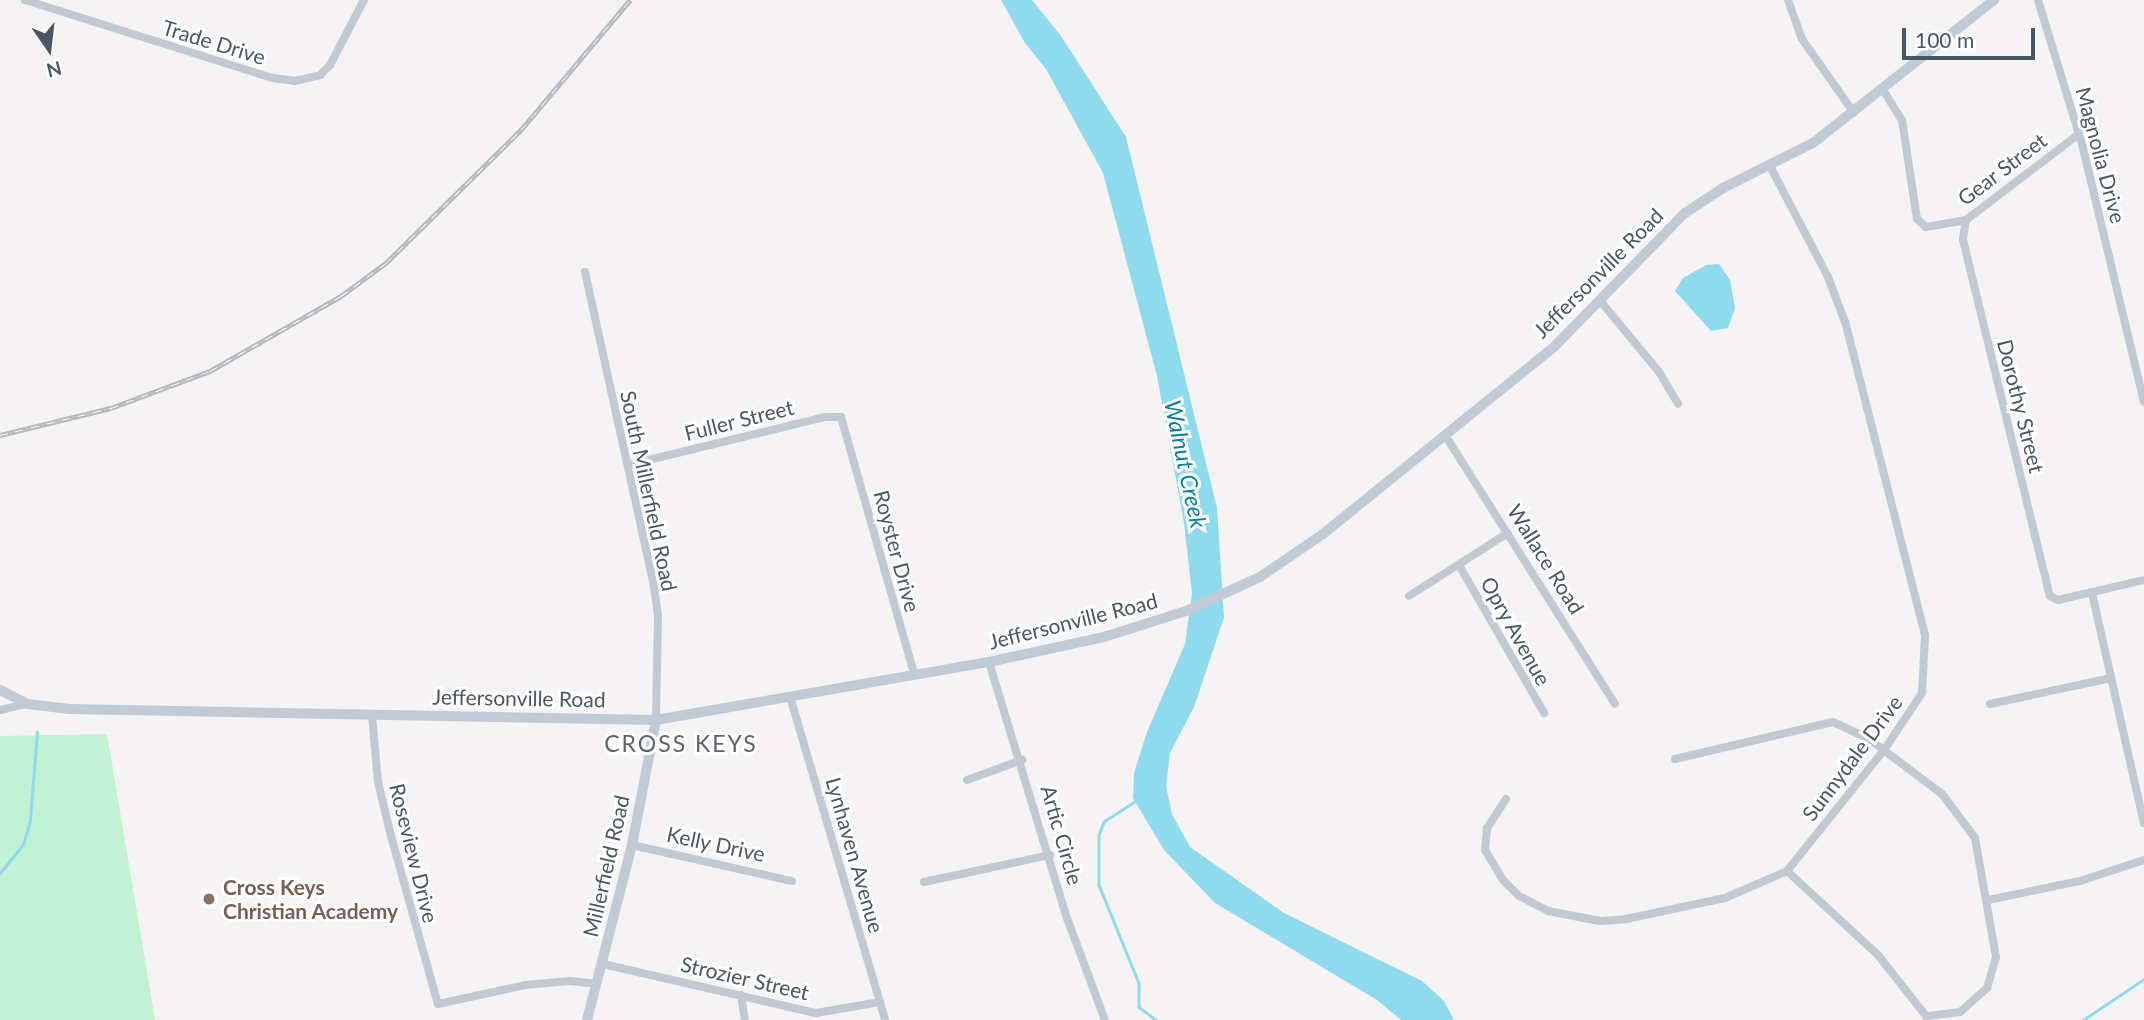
<!DOCTYPE html>
<style>
body{margin:0}
#map{position:relative;width:2144px;height:1020px;overflow:hidden;background:#f5f3f3;font-family:Lato,sans-serif}
div>[style]{position:absolute}
[style*='--x']{left:calc(var(--x)*1px);top:calc(var(--y)*1px);width:calc(var(--w)*1px);rotate:calc(var(--a)*1deg)}
.green>*{inset:0;background:#c3f1d5}
.water>*{inset:0;background:#90daee}
.stream>*{height:2.5px;margin:-1.25px;padding:0 1.25px;transform-origin:1.25px;border-radius:1.25px;background:#90daee}
.street>*{height:8px;margin:-4px;padding:0 4px;transform-origin:4px;border-radius:4px;background:#c1cad2}
.secondary>*{height:10px;margin:-5px;padding:0 5px;transform-origin:5px;border-radius:5px;background:#c1cbd6}
.rail>*{height:5px;margin-top:-2.5px;transform-origin:0;background:repeating-linear-gradient(90deg,#fff 0 8px,#b5b8bd 0 16px);box-sizing:border-box;border-block:2px solid #b5b8bd}
.dots>*{width:19px;height:19px;translate:-50% -50%;box-sizing:border-box;border:4px solid #fff;border-radius:50%}
span{translate:-50% -50%;white-space:nowrap;text-align:center;line-height:1.15;-webkit-text-stroke:6px #fff;paint-order:stroke}
.street-label{font-size:21px;color:#4a5661}
.education-label{font-size:21px;color:#785e54;font-weight:700}
.left{translate:0 -50%;text-align:left}
.water-label{font-size:23px;color:#0c7c9b;font-style:italic}
.neighbourhood-label{font-size:23px;color:#5f6368;letter-spacing:2px}
.north{position:absolute;left:14px;top:14px;width:70px;height:70px;-webkit-text-stroke:5px #fff;paint-order:stroke;rotate:166deg;font-size:19px;font-weight:700;line-height:28px;text-align:center;color:#4a5661}
.north::after{content:'';display:block;margin:auto;width:24px;height:32px;background:#4a5661;clip-path:polygon(50% 0,100% 100%,50% 72%,0 100%)}
.scale{position:absolute;left:1902px;top:28px;width:133px;height:32px;box-sizing:border-box;border:4px solid #4a5661;border-top:0;padding-left:9px;font-size:21px;line-height:24px;white-space:nowrap;color:#4a5661;-webkit-text-stroke:5px #fff;paint-order:stroke}
</style>
<div id="map">
<div class="green">
<i style="clip-path:polygon(107px 734px,155px 1020px,0 1020px,0 736px)"></i>
</div>
<div class="water">
<i style="clip-path:polygon(1001px 0,1032px 0,1061px 36px,1126px 137px,1217px 508px,1224px 617px,1194px 707px,1170px 753px,1166px 786px,1172px 814px,1190px 847px,1284px 913px,1422px 981px,1444px 1001px,1454px 1020px,1401px 1020px,1377px 1000px,1215px 903px,1164px 850px,1133px 798px,1134px 773px,1147px 732px,1185px 644px,1192px 594px,1184px 523px,1157px 376px,1103px 173px,1046px 69px,1025px 43px)"></i>
<i style="clip-path:polygon(1719px 264px,1730px 280px,1735px 308px,1728px 328px,1711px 331px,1675px 291px,1683px 278px,1706px 265px)"></i>
</div>
<div class="stream">
<i style="--x:1138;--y:800;--w:40;--a:147.1"></i>
<i style="--x:1104;--y:822;--w:14;--a:111"></i>
<i style="--x:1099;--y:835;--w:50;--a:90"></i>
<i style="--x:1099;--y:885;--w:106;--a:67.8"></i>
<i style="--x:1139;--y:983;--w:24;--a:90"></i>
<i style="--x:1139;--y:1007;--w:21;--a:37"></i>
<i style="--x:0;--y:873;--w:36;--a:-51"></i>
<i style="--x:23;--y:845;--w:26;--a:-74"></i>
<i style="--x:30;--y:820;--w:88;--a:-85.5"></i>
<i style="--x:2083;--y:1020;--w:73;--a:-33.9"></i>
</div>
<div class="street">
<i style="--x:25;--y:0;--w:259;--a:17.5"></i>
<i style="--x:272;--y:78;--w:23;--a:7"></i>
<i style="--x:295;--y:81;--w:26;--a:-13"></i>
<i style="--x:320;--y:75;--w:14;--a:-45"></i>
<i style="--x:330;--y:65;--w:73;--a:-62.4"></i>
<i style="--x:1788;--y:0;--w:41;--a:70.3"></i>
<i style="--x:1802;--y:39;--w:90;--a:54.9"></i>
<i style="--x:2038;--y:0;--w:151;--a:73"></i>
<i style="--x:2082;--y:144;--w:265;--a:76.5"></i>
<i style="--x:1883;--y:90;--w:36;--a:58"></i>
<i style="--x:1902;--y:120;--w:100;--a:81.4"></i>
<i style="--x:1917;--y:219;--w:12;--a:42"></i>
<i style="--x:1926;--y:227;--w:41;--a:-9.9"></i>
<i style="--x:1966;--y:220;--w:142;--a:-37.3"></i>
<i style="--x:1966;--y:220;--w:20;--a:99"></i>
<i style="--x:1963;--y:240;--w:366;--a:76.3"></i>
<i style="--x:2050;--y:596;--w:9;--a:27"></i>
<i style="--x:2058;--y:600;--w:88;--a:-13.1"></i>
<i style="--x:585;--y:272;--w:315;--a:77.6"></i>
<i style="--x:653;--y:580;--w:36;--a:82"></i>
<i style="--x:658;--y:616;--w:104;--a:91.1"></i>
<i style="--x:1602;--y:303;--w:89;--a:50.4"></i>
<i style="--x:1659;--y:372;--w:37;--a:59"></i>
<i style="--x:1445;--y:435;--w:318;--a:57.7"></i>
<i style="--x:628;--y:465;--w:203;--a:-13.7"></i>
<i style="--x:825;--y:417;--w:16;--a:0"></i>
<i style="--x:841;--y:417;--w:269;--a:74.1"></i>
<i style="--x:1459;--y:565;--w:171;--a:60.1"></i>
<i style="--x:2092;--y:593;--w:236;--a:77.3"></i>
<i style="--x:1409;--y:596;--w:117;--a:-32.5"></i>
<i style="--x:989;--y:662;--w:268;--a:73.1"></i>
<i style="--x:1067;--y:918;--w:109;--a:69.6"></i>
<i style="--x:791;--y:700;--w:334;--a:73.6"></i>
<i style="--x:1990;--y:704;--w:124;--a:-12.1"></i>
<i style="--x:0;--y:710;--w:28;--a:-13"></i>
<i style="--x:372;--y:715;--w:67;--a:84.9"></i>
<i style="--x:378;--y:782;--w:56;--a:76.5"></i>
<i style="--x:391;--y:836;--w:174;--a:74.4"></i>
<i style="--x:438;--y:1004;--w:89;--a:-12.3"></i>
<i style="--x:525;--y:985;--w:45;--a:-5.1"></i>
<i style="--x:570;--y:981;--w:27;--a:6"></i>
<i style="--x:1675;--y:759;--w:162;--a:-13.2"></i>
<i style="--x:1833;--y:722;--w:40;--a:25"></i>
<i style="--x:1869;--y:739;--w:91;--a:37"></i>
<i style="--x:1942;--y:794;--w:55;--a:53.1"></i>
<i style="--x:1975;--y:838;--w:121;--a:80"></i>
<i style="--x:1996;--y:957;--w:32;--a:106"></i>
<i style="--x:1987;--y:988;--w:36;--a:138"></i>
<i style="--x:1960;--y:1012;--w:34;--a:173"></i>
<i style="--x:1926;--y:1016;--w:78;--a:-128.2"></i>
<i style="--x:1878;--y:955;--w:124;--a:-137.3"></i>
<i style="--x:967;--y:780;--w:59;--a:-20"></i>
<i style="--x:1506;--y:799;--w:35;--a:123"></i>
<i style="--x:1487;--y:828;--w:22;--a:95"></i>
<i style="--x:1485;--y:850;--w:35;--a:59"></i>
<i style="--x:1503;--y:880;--w:23;--a:45"></i>
<i style="--x:1519;--y:896;--w:33;--a:27"></i>
<i style="--x:1548;--y:911;--w:53;--a:10.9"></i>
<i style="--x:1600;--y:921;--w:26;--a:-4"></i>
<i style="--x:1626;--y:919;--w:101;--a:-12"></i>
<i style="--x:1725;--y:898;--w:68;--a:-23.5"></i>
<i style="--x:1787;--y:871;--w:155;--a:-51.3"></i>
<i style="--x:1884;--y:750;--w:69;--a:-56.3"></i>
<i style="--x:1922;--y:693;--w:58;--a:-87"></i>
<i style="--x:1925;--y:635;--w:323;--a:-104.3"></i>
<i style="--x:1845;--y:322;--w:48;--a:-110.7"></i>
<i style="--x:1828;--y:277;--w:125;--a:-117.6"></i>
<i style="--x:632;--y:845;--w:164;--a:12.7"></i>
<i style="--x:924;--y:882;--w:129;--a:-12.1"></i>
<i style="--x:1988;--y:900;--w:94;--a:-11.7"></i>
<i style="--x:2080;--y:881;--w:67;--a:-18.2"></i>
<i style="--x:603;--y:964;--w:219;--a:13"></i>
<i style="--x:816;--y:1013;--w:65;--a:-9.8"></i>
<i style="--x:741;--y:995;--w:25;--a:81"></i>
</div>
<div class="secondary">
<i style="--x:0;--y:690;--w:30;--a:27"></i>
<i style="--x:27;--y:704;--w:43;--a:6.6"></i>
<i style="--x:70;--y:709;--w:586;--a:1.08"></i>
<i style="--x:656;--y:720;--w:338;--a:-9.9"></i>
<i style="--x:989;--y:662;--w:118;--a:-12.3"></i>
<i style="--x:1104;--y:637;--w:86;--a:-17.6"></i>
<i style="--x:1186;--y:611;--w:81;--a:-24.7"></i>
<i style="--x:1260;--y:577;--w:76;--a:-34.3"></i>
<i style="--x:1323;--y:534;--w:299;--a:-39"></i>
<i style="--x:1555;--y:346;--w:186;--a:-45.7"></i>
<i style="--x:1685;--y:213;--w:45;--a:-33.3"></i>
<i style="--x:1723;--y:188;--w:101;--a:-26.6"></i>
<i style="--x:1813;--y:143;--w:231;--a:-38.3"></i>
<i style="--x:587;--y:1020;--w:181;--a:-75.6"></i>
<i style="--x:632;--y:845;--w:127;--a:-79.1"></i>
</div>
<div class="rail">
<i style="--x:0;--y:435;--w:114;--a:-13.7"></i>
<i style="--x:111;--y:408;--w:106;--a:-20.5"></i>
<i style="--x:210;--y:371;--w:151;--a:-29.8"></i>
<i style="--x:341;--y:296;--w:56;--a:-36.3"></i>
<i style="--x:386;--y:263;--w:190;--a:-44.6"></i>
<i style="--x:521;--y:130;--w:170;--a:-50"></i>
</div>
<div class="dots">
<i style="left:209px;top:899px;background:#8d6e63"></i>
</div>
<div class="street-label">
<span style="left:214px;top:42px;rotate:17deg">Trade Drive</span>
<span style="left:2101px;top:155px;rotate:75deg">Magnolia Drive</span>
<span style="left:2002px;top:169px;rotate:-37deg">Gear Street</span>
<span style="left:1598px;top:273px;rotate:-45deg">Jeffersonville Road</span>
<span style="left:2021px;top:406px;rotate:76deg">Dorothy Street</span>
<span style="left:739px;top:420px;rotate:-14deg">Fuller Street</span>
<span style="left:649px;top:491px;rotate:78deg">South Millerfield Road</span>
<span style="left:897px;top:551px;rotate:75deg">Royster Drive</span>
<span style="left:1546px;top:559px;rotate:58deg">Wallace Road</span>
<span style="left:1073px;top:621px;rotate:-14deg">Jeffersonville Road</span>
<span style="left:1516px;top:631px;rotate:61deg">Opry Avenue</span>
<span style="left:519px;top:698px;rotate:1deg">Jeffersonville Road</span>
<span style="left:1852px;top:758px;rotate:-53deg">Sunnydale Drive</span>
<span style="left:1062px;top:835px;rotate:74deg">Artic Circle</span>
<span style="left:716px;top:844px;rotate:12deg">Kelly Drive</span>
<span style="left:414px;top:853px;rotate:76deg">Roseview Drive</span>
<span style="left:855px;top:855px;rotate:74deg">Lynhaven Avenue</span>
<span style="left:606px;top:866px;rotate:-77deg">Millerfield Road</span>
<span style="left:745px;top:978px;rotate:13deg">Strozier Street</span>
</div>
<div class="education-label">
<span class="left" style="left:223px;top:899px">Cross Keys<br>Christian Academy</span>
</div>
<div class="water-label">
<span style="left:1186px;top:464px;rotate:78deg">Walnut Creek</span>
</div>
<div class="neighbourhood-label">
<span style="left:681px;top:743px">CROSS KEYS</span>
</div>
<div class="north">N</div>
<div class="scale">100 m</div>
</div>
